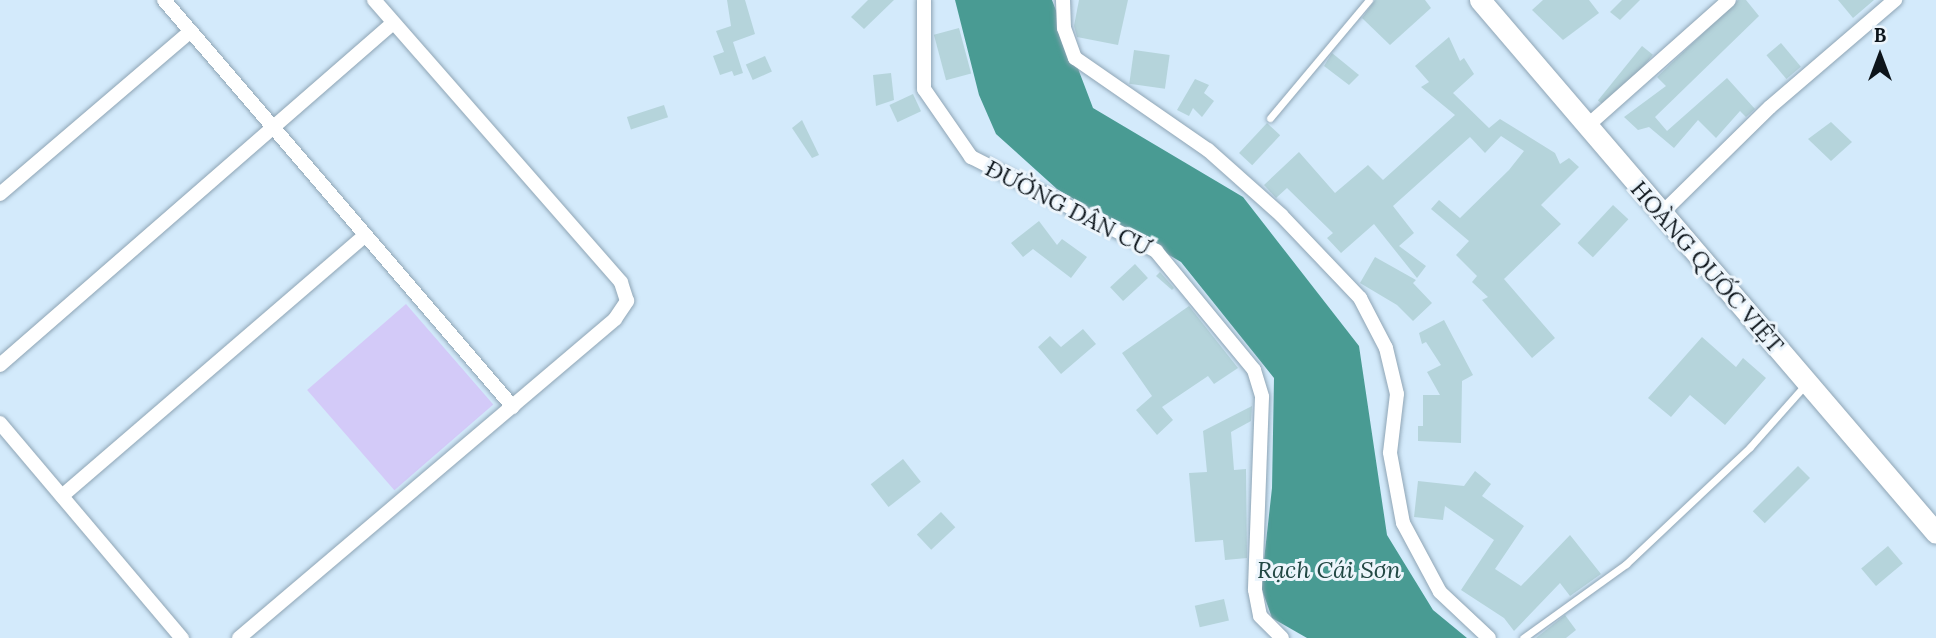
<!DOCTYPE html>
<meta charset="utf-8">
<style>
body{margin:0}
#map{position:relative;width:1936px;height:638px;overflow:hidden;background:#d3eafb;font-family:Lora,serif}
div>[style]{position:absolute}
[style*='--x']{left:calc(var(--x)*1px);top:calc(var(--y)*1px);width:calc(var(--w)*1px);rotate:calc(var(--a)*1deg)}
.green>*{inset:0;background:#d3caf8;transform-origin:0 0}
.water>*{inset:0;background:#499b93}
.building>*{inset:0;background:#b5d4db;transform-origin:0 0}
.roads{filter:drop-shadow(0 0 2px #8fa5b5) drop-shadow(0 0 2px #8fa5b5)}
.lane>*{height:7px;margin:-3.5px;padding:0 3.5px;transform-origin:3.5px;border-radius:3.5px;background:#fff}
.street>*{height:14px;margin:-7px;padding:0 7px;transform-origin:7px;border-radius:7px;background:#fff}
.secondary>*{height:21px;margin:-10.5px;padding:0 10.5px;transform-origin:10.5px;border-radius:10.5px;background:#fff}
span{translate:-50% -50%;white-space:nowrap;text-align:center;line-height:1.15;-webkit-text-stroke:6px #ecf5fc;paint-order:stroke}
.street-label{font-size:23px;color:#0d151b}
.water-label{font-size:24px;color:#224844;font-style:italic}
.north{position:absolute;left:1845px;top:21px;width:70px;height:70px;-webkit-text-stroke:5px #ecf5fc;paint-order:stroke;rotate:0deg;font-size:19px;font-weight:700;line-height:28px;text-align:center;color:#0d151b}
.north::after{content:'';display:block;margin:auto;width:24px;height:32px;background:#0d151b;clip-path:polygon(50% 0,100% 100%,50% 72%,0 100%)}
</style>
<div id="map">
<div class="green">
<i style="left:406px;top:304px;width:133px;height:131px;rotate:49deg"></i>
</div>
<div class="water">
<i style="clip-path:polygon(955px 0,1052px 0,1093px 108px,1243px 197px,1359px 346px,1387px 535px,1433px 610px,1467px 638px,1307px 638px,1272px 618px,1261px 587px,1272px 488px,1274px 378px,1181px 262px,1057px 189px,996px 134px,979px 95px)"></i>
</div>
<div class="building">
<i style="clip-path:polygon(727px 0,745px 0,755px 34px,733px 42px,743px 73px,734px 76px,732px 71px,720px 75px,713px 56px,724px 52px,716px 31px,731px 26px)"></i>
<i style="clip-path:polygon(868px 0,894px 0,864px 29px,851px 17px)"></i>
<i style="clip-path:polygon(1079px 0,1128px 0,1118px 45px,1077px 37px,1074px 26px)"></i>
<i style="clip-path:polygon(1375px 0,1425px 0,1431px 8px,1390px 45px,1362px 18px)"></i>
<i style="clip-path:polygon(1543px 0,1589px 0,1599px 13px,1563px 40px,1532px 10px)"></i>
<i style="clip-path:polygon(1622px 0,1640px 0,1620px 20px,1610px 12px)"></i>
<i style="clip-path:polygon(1738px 0,1746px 0,1759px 16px,1655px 117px,1667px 131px,1727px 78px,1755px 109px,1746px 117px,1740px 111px,1716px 138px,1698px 120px,1674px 148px,1649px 127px,1638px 130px,1624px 117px,1666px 86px,1657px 77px)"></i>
<i style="clip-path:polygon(1838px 0,1874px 0,1853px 18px)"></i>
<i style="left:959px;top:28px;width:47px;height:26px;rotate:75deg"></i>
<i style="clip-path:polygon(1449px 37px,1460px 61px,1464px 58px,1474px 74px,1453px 93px,1489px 128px,1500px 119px,1555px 153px,1560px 164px,1569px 158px,1579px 167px,1541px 205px,1561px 224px,1504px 279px,1555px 338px,1532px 358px,1482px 300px,1488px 297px,1472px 282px,1477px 276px,1456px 255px,1469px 241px,1431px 209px,1439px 200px,1460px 218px,1509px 170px,1524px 151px,1501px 136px,1485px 153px,1470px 137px,1393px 206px,1414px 233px,1399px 246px,1426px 266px,1417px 278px,1374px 224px,1341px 253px,1327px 238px,1333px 233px,1287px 188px,1276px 198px,1264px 185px,1299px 152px,1335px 193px,1368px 165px,1383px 180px,1455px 115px,1421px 87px,1429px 82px,1415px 66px)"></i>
<i style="left:1781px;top:43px;width:31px;height:19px;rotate:50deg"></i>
<i style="left:1642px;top:46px;width:14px;height:70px;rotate:39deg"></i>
<i style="left:1134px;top:50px;width:36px;height:34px;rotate:8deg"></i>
<i style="clip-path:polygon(1332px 53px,1359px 75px,1349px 85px,1324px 66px)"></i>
<i style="left:765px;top:56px;width:17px;height:21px;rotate:66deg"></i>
<i style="clip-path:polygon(891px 73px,894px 100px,876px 106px,873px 75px)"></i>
<i style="clip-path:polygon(1195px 79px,1209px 85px,1204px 93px,1214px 101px,1202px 117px,1193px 108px,1189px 116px,1177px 110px)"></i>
<i style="left:913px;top:94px;width:19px;height:26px;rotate:65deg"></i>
<i style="left:664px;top:105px;width:13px;height:39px;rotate:72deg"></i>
<i style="clip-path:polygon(802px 120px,819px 155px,812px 158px,792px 128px)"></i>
<i style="clip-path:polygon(1831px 122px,1852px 142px,1831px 161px,1808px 139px)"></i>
<i style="left:1267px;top:123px;width:18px;height:41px;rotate:43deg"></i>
<i style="left:1613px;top:205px;width:21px;height:52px;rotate:43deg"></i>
<i style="clip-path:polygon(1039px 221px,1057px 245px,1062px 239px,1087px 257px,1071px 278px,1033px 249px,1023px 257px,1011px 243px)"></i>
<i style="clip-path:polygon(1375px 257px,1416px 280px,1413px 283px,1432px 303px,1413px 321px,1397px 305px,1360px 283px)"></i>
<i style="left:1135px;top:264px;width:19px;height:34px;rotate:47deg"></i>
<i style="clip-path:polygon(1160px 272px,1174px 288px,1172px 290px,1156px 276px)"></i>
<i style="clip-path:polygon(1189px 306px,1238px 368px,1214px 384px,1208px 376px,1162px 407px,1173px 420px,1157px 435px,1136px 410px,1152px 396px,1122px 353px)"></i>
<i style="clip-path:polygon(1444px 320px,1473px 375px,1462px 381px,1461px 443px,1418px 441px,1418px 426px,1423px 426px,1423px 395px,1440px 395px,1427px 372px,1441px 365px,1426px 342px,1422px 344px,1419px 333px)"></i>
<i style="clip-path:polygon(1083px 329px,1096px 344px,1061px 374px,1038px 347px,1050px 336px,1061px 347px)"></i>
<i style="clip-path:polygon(1702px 337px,1736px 367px,1743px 358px,1766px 378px,1725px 425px,1690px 395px,1671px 417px,1648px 398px)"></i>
<i style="clip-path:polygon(1252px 406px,1251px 421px,1231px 432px,1234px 470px,1246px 469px,1247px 558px,1225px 560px,1223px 540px,1195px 542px,1189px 473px,1207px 472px,1203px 431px)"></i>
<i style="left:903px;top:459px;width:29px;height:41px;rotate:52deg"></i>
<i style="left:1798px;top:466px;width:17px;height:64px;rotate:45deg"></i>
<i style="clip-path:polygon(1475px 471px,1491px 484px,1482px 496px,1524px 526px,1495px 569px,1521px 586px,1570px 535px,1601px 574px,1570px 596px,1560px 583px,1514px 631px,1504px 618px,1461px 590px,1494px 540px,1445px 506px,1443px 520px,1414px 517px,1418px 481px,1464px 486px)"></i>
<i style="left:941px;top:512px;width:21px;height:33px;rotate:47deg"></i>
<i style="left:1888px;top:546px;width:23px;height:35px;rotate:50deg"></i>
<i style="left:1224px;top:599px;width:22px;height:30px;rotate:77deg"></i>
<i style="clip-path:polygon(1565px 615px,1576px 630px,1566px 638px,1536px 638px)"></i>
</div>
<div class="roads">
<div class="lane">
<i style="--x:1270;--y:118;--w:154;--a:-50"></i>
<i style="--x:1523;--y:638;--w:127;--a:-35.7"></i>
<i style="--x:1626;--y:564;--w:170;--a:-43.3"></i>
<i style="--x:1750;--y:447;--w:83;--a:-48.4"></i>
</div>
<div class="street">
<i style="--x:164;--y:0;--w:536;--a:49.39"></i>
<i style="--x:924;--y:0;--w:89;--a:90"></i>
<i style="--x:924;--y:89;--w:83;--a:55.3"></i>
<i style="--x:971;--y:157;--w:208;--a:26.9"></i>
<i style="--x:1156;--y:251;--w:154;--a:50.5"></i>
<i style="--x:1254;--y:370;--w:28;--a:73"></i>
<i style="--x:1262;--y:397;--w:193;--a:92.1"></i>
<i style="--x:1255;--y:590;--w:26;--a:79"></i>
<i style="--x:1260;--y:616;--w:31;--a:45"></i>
<i style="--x:1063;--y:0;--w:28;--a:88"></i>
<i style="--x:1064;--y:28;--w:32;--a:70"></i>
<i style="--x:1075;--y:58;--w:162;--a:34.7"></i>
<i style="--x:1208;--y:150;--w:98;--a:41.7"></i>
<i style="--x:1281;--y:215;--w:115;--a:46.4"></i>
<i style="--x:1360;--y:298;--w:56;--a:62.5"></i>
<i style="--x:1386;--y:348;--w:47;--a:76.6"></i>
<i style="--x:1397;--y:394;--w:59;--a:96.8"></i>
<i style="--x:1390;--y:453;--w:71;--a:79.5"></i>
<i style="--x:1403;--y:523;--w:78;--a:61.8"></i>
<i style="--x:1440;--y:592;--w:67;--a:43.2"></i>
<i style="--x:1586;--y:127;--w:191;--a:-41.6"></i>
<i style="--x:0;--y:194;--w:251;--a:-40.5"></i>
<i style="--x:1662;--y:213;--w:151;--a:-44.5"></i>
<i style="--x:1770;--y:107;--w:165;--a:-40.6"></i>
<i style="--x:0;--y:365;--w:521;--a:-41.03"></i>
<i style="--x:0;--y:423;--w:282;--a:49.8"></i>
<i style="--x:62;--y:496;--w:400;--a:-40.7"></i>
<i style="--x:239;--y:638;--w:493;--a:-40.3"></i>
<i style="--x:615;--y:319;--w:22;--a:-56"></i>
<i style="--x:627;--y:301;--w:20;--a:-108"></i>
<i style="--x:621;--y:282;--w:375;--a:-131.2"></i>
</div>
<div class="secondary">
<i style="--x:1480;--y:0;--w:701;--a:49.45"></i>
</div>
</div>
<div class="street-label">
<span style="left:1068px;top:208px;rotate:27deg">ĐƯỜNG DÂN CƯ</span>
<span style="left:1707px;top:267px;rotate:49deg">HOÀNG QUỐC VIỆT</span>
</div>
<div class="water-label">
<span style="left:1329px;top:570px">Rạch Cái Sơn</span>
</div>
<div class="north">B</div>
</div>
